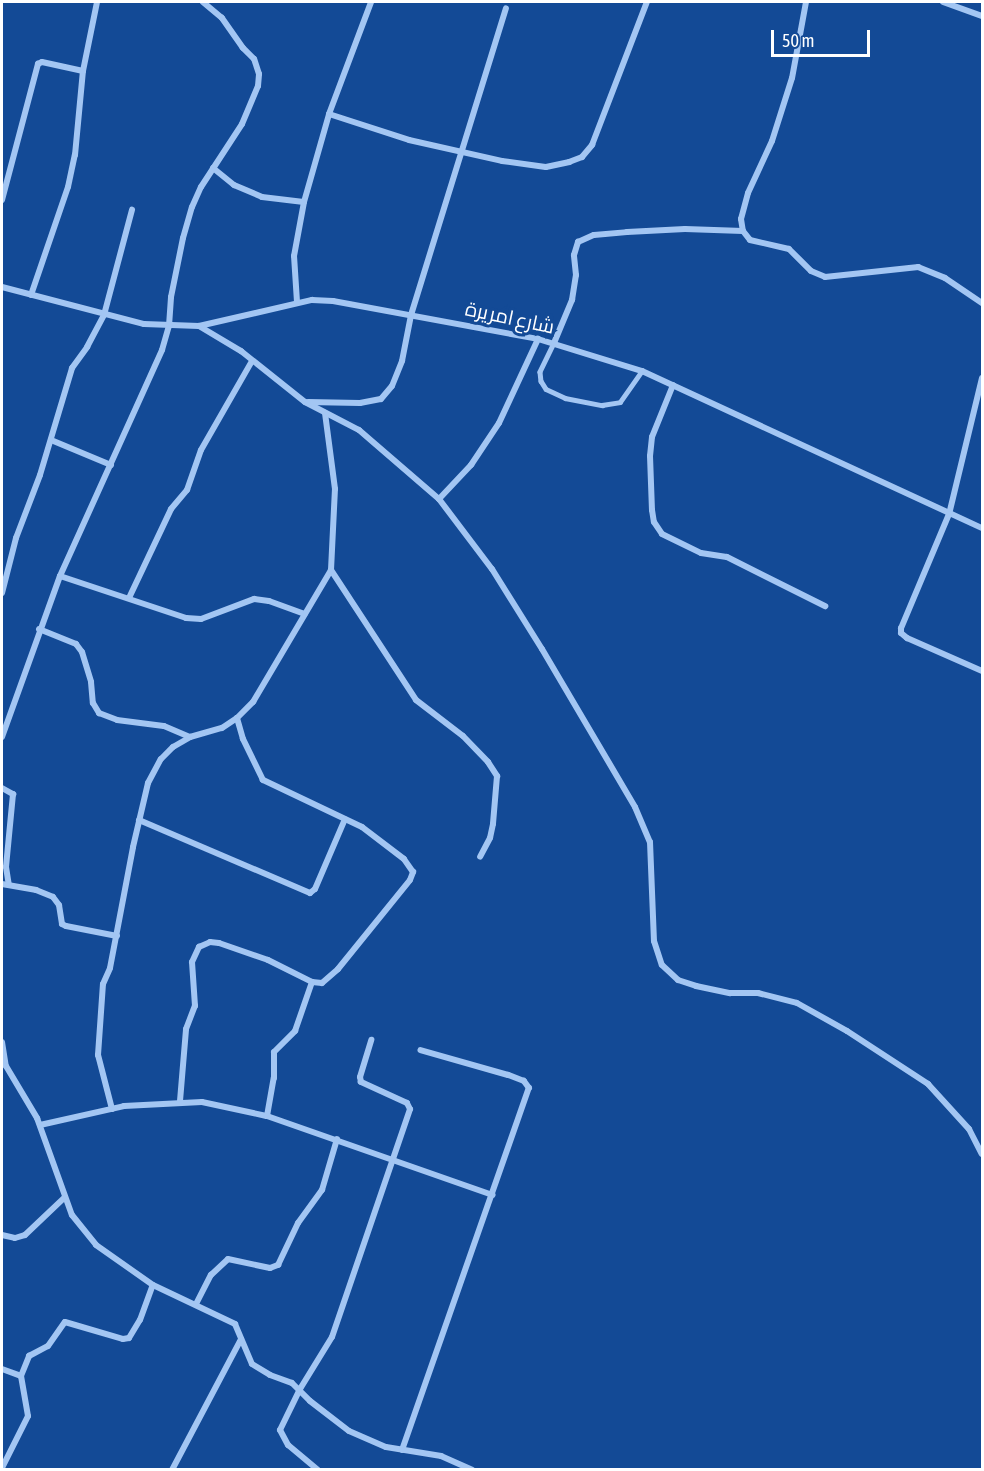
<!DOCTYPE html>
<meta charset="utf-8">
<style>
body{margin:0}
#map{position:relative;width:984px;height:1471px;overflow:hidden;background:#134a96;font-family:"Asap Condensed",Cairo,sans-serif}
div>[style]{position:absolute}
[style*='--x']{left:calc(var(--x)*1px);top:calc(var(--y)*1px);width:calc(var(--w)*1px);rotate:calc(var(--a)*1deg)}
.lane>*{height:4.5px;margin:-2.25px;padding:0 2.25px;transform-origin:2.25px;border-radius:2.25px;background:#a3c6f3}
.street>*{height:6px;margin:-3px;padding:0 3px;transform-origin:3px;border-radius:3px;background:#a3c6f3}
span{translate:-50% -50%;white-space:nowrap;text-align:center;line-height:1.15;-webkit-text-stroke:6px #134a96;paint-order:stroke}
.street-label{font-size:20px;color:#fff}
.frame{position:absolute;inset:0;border:3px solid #fff;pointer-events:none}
.scale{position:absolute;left:771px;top:30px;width:99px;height:27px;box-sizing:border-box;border:3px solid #fff;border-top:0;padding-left:8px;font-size:18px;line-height:21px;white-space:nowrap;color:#fff;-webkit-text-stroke:4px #134a96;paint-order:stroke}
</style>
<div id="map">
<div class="lane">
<i style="--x:554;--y:343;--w:32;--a:116"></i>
<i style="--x:540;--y:372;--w:9;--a:84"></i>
<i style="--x:541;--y:381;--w:9;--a:58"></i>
<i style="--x:546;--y:389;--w:21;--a:25"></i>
<i style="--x:565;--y:398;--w:38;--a:11"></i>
<i style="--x:602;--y:405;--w:18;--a:-9"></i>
<i style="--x:620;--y:402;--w:38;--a:-55"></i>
</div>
<div class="street">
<i style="--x:806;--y:2;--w:77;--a:100.4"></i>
<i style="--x:792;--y:78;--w:66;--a:107.6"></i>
<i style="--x:772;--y:141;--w:57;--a:114.8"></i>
<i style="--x:748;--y:193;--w:27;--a:105"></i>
<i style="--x:741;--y:219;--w:12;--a:81"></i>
<i style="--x:743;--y:231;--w:11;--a:52"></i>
<i style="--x:750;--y:240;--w:40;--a:13"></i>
<i style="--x:789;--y:249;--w:31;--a:45"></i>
<i style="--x:811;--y:271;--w:15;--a:23"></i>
<i style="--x:825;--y:277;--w:94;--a:-6.1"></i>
<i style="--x:918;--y:267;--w:29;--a:22"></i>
<i style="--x:945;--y:278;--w:45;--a:34"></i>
<i style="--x:943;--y:2;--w:41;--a:19.7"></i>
<i style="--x:329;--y:114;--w:84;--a:18"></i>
<i style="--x:409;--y:140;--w:95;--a:12.7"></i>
<i style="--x:502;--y:161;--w:44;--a:7.8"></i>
<i style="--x:546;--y:167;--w:24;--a:-12"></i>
<i style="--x:569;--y:162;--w:14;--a:-21"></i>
<i style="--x:582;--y:157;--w:16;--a:-50"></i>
<i style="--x:592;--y:145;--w:153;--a:-69"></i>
<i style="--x:213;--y:168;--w:27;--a:39"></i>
<i style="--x:234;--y:185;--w:30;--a:23"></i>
<i style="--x:262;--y:197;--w:42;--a:6.8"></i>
<i style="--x:2;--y:200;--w:141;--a:-75.2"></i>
<i style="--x:38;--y:64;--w:4;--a:-27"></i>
<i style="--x:42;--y:62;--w:42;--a:12.4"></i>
<i style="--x:2;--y:287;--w:147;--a:14.6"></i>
<i style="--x:144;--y:324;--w:55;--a:2.1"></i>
<i style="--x:199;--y:326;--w:116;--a:-13"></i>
<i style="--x:312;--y:300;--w:21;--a:3"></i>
<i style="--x:333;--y:301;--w:208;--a:10.5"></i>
<i style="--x:538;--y:339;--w:109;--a:17.1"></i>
<i style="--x:642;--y:371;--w:374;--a:24.8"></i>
<i style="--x:31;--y:295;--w:114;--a:-71.1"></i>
<i style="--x:68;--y:187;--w:33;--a:-78"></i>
<i style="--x:75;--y:155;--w:84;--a:-84.6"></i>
<i style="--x:83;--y:71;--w:70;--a:-78.5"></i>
<i style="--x:297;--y:302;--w:46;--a:-93.7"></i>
<i style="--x:294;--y:256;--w:55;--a:-79.5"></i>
<i style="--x:304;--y:202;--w:91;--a:-74.1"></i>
<i style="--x:329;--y:114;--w:120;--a:-69.4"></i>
<i style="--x:199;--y:326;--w:49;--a:30.8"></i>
<i style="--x:241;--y:351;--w:82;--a:38.6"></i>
<i style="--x:305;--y:402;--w:61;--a:27.4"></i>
<i style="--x:359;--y:430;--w:106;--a:40.8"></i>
<i style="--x:439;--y:499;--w:88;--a:52.9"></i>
<i style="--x:492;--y:569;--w:94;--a:58"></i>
<i style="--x:542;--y:649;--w:183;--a:59.5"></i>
<i style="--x:635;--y:807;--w:38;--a:67"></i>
<i style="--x:650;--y:842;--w:99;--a:87.7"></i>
<i style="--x:654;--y:941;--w:25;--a:72"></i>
<i style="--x:662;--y:965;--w:22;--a:43"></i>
<i style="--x:678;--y:980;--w:19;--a:18"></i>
<i style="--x:696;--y:986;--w:35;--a:12"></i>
<i style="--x:730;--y:993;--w:28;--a:0"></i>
<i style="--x:758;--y:993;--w:40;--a:14.4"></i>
<i style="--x:797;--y:1003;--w:57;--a:29.2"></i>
<i style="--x:847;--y:1031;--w:97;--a:33.2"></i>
<i style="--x:928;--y:1084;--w:61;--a:47.7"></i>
<i style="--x:969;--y:1129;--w:28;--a:63"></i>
<i style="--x:554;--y:343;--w:47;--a:-67.3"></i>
<i style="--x:572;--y:300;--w:25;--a:-81"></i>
<i style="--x:576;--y:275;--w:20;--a:-96"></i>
<i style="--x:574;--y:255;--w:14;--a:-73"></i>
<i style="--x:578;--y:242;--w:17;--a:-24"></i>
<i style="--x:594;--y:235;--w:33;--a:-5"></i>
<i style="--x:627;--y:232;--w:58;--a:-3"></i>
<i style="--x:685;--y:229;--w:58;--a:2"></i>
<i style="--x:982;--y:378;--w:140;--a:103.6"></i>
<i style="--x:949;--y:514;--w:124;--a:112.8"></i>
<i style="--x:901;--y:628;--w:5;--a:90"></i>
<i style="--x:901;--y:633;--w:8;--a:40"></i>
<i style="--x:907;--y:638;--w:82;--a:23.7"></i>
<i style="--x:673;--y:385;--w:56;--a:112"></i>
<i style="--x:652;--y:437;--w:19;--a:96"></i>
<i style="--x:650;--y:456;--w:54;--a:87.9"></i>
<i style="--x:652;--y:510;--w:12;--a:81"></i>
<i style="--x:654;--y:522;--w:14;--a:56"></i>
<i style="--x:662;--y:534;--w:43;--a:26"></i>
<i style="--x:701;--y:553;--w:26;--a:9"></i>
<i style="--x:727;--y:557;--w:110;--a:26.6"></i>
<i style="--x:308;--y:402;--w:52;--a:1.1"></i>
<i style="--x:360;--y:403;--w:21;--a:-11"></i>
<i style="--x:381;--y:399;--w:17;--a:-50"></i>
<i style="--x:392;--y:386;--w:27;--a:-68"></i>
<i style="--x:402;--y:361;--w:47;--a:-78.9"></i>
<i style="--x:411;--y:315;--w:321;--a:-72.8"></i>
<i style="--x:51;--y:440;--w:65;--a:22.6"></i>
<i style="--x:439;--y:499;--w:47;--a:-46.7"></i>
<i style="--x:471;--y:465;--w:50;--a:-56.3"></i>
<i style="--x:499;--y:423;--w:93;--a:-65.1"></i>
<i style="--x:331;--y:570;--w:155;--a:56.8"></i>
<i style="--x:416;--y:700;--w:59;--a:37.5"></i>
<i style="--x:463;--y:736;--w:36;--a:46"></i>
<i style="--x:488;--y:762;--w:17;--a:57"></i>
<i style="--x:497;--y:776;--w:48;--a:94.8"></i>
<i style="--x:493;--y:824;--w:14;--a:102"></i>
<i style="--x:490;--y:838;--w:21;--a:118"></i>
<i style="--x:60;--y:576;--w:133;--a:18.4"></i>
<i style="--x:186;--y:618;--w:15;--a:4"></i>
<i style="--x:201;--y:619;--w:57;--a:-20.7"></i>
<i style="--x:254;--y:599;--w:15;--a:8"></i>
<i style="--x:269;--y:601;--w:38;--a:20"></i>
<i style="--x:2;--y:593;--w:57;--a:-75.7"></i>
<i style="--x:16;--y:538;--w:67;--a:-69.1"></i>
<i style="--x:40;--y:475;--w:112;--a:-73.3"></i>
<i style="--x:72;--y:368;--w:26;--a:-54"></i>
<i style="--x:87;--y:347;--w:36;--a:-62"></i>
<i style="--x:104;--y:315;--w:109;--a:-75.1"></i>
<i style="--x:129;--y:598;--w:98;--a:-64.7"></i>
<i style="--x:171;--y:509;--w:25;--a:-50"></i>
<i style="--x:187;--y:490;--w:42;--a:-70.7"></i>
<i style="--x:201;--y:450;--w:103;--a:-60.2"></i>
<i style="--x:39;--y:629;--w:40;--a:22"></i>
<i style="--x:76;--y:644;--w:10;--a:53"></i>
<i style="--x:82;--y:652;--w:31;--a:73"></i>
<i style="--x:91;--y:682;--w:21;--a:85"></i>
<i style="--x:93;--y:703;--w:12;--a:59"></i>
<i style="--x:99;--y:713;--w:19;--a:21"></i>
<i style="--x:117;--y:720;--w:47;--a:7.3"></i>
<i style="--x:164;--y:726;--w:28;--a:23"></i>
<i style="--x:2;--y:737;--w:171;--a:-70.2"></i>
<i style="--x:60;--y:576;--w:248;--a:-65.7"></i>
<i style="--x:162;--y:350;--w:25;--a:-74"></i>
<i style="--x:169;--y:326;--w:29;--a:-86"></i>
<i style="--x:171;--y:297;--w:60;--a:-78.5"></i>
<i style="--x:183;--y:238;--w:32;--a:-74"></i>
<i style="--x:192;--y:207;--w:22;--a:-66"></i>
<i style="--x:201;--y:187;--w:75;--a:-56.9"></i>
<i style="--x:242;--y:124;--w:41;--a:-67.2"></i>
<i style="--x:258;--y:86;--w:12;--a:-85"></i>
<i style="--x:259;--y:74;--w:16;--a:-108"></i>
<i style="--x:254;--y:59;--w:16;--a:-135"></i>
<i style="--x:243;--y:48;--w:37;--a:-125"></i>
<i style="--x:222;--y:18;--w:25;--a:-140"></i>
<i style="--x:2;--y:788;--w:13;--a:29"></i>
<i style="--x:13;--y:794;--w:73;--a:95.5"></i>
<i style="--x:6;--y:867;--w:18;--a:81"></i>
<i style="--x:139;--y:820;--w:186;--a:23.1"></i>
<i style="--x:310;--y:893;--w:6;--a:-39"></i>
<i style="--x:315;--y:889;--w:76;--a:-66.8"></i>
<i style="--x:2;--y:884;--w:35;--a:10"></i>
<i style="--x:36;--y:890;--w:18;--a:22"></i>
<i style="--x:53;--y:897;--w:10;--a:53"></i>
<i style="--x:59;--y:905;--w:19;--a:81"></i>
<i style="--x:62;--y:924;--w:4;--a:27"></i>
<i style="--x:66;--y:926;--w:52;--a:11.1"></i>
<i style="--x:2;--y:1042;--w:24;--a:81"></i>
<i style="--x:6;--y:1066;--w:61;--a:59.2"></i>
<i style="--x:37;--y:1118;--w:103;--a:70.2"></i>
<i style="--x:72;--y:1215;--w:38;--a:51"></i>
<i style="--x:96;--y:1245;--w:70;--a:35.1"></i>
<i style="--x:153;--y:1285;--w:91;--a:25.4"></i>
<i style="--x:235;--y:1324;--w:43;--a:67"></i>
<i style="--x:252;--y:1364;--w:21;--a:31"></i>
<i style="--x:270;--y:1375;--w:23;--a:20"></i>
<i style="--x:292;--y:1383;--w:25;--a:45"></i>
<i style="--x:310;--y:1401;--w:49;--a:37.6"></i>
<i style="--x:349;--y:1431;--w:40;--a:23.4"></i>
<i style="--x:386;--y:1447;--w:56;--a:9.3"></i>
<i style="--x:441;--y:1456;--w:34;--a:24"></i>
<i style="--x:180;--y:1101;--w:72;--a:-85.2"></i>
<i style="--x:186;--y:1029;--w:25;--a:-69"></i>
<i style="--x:195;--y:1006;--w:44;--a:-93.9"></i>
<i style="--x:192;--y:962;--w:17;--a:-65"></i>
<i style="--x:199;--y:947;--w:12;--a:-24"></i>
<i style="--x:210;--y:942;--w:9;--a:6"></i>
<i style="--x:219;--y:943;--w:52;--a:19.1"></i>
<i style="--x:268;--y:960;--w:49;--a:26.6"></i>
<i style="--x:312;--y:982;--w:10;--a:6"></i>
<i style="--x:322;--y:983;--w:21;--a:-41"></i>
<i style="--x:338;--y:969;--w:114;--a:-51"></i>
<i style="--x:410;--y:880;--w:9;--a:-69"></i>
<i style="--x:413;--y:872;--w:16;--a:-125"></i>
<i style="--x:404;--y:859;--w:53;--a:-142.7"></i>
<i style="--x:362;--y:827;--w:110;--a:-154.6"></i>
<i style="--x:263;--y:780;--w:46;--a:-116"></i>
<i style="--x:243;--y:739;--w:22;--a:-106"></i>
<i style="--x:112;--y:1109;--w:56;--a:-104.5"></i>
<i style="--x:98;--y:1055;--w:71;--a:-86"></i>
<i style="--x:103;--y:984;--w:17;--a:-66"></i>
<i style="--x:110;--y:968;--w:123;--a:-79.2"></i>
<i style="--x:133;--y:847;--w:66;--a:-76.8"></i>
<i style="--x:148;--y:783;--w:27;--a:-62"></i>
<i style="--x:161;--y:759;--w:17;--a:-45"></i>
<i style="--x:173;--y:747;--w:20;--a:-30"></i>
<i style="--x:190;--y:737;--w:33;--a:-16"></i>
<i style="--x:222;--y:728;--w:18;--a:-34"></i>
<i style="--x:237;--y:718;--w:23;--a:-45"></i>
<i style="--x:253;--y:702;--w:153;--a:-59.4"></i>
<i style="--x:331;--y:570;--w:81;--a:-87.2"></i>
<i style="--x:335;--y:489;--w:77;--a:-97.5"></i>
<i style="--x:267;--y:1116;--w:39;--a:-80"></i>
<i style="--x:274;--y:1078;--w:26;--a:-90"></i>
<i style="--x:274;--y:1052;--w:30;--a:-45"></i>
<i style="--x:295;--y:1031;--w:52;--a:-70.9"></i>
<i style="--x:40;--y:1125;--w:86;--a:-12.7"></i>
<i style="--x:124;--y:1106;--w:78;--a:-2.9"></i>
<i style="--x:202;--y:1102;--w:66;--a:12.2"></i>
<i style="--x:267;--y:1116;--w:239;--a:19.3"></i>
<i style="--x:2;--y:1235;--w:13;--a:13"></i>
<i style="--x:15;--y:1238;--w:10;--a:-17"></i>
<i style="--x:25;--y:1235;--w:55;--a:-43.5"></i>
<i style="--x:196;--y:1304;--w:33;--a:-63"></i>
<i style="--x:211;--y:1275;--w:23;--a:-43"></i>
<i style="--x:228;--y:1259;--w:43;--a:12.1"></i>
<i style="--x:270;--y:1268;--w:9;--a:-21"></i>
<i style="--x:278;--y:1265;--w:47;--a:-64.5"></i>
<i style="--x:298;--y:1223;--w:41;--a:-54"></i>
<i style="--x:322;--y:1190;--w:53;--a:-73.6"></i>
<i style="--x:2;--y:1369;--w:20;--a:20"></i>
<i style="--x:402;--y:1450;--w:384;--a:-70.7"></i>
<i style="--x:529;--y:1088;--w:9;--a:-126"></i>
<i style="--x:524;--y:1081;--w:17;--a:-159"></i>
<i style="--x:508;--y:1075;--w:91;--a:-164.1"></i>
<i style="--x:2;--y:1468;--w:58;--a:-63.4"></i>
<i style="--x:28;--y:1416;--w:41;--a:-99.9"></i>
<i style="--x:21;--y:1376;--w:22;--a:-68"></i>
<i style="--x:29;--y:1356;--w:21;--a:-28"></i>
<i style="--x:48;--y:1346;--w:29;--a:-55"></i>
<i style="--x:65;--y:1322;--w:60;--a:16.3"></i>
<i style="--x:123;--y:1339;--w:6;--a:-9"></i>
<i style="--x:129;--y:1338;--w:21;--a:-59"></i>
<i style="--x:140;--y:1320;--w:37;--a:-70"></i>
<i style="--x:172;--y:1470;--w:148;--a:-62.2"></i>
<i style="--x:318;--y:1470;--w:39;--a:-140"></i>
<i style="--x:288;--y:1445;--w:17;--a:-118"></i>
<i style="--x:280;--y:1430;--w:46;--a:-64"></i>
<i style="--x:300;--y:1389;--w:61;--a:-58.4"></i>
<i style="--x:332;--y:1337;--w:241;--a:-71.1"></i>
<i style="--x:410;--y:1109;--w:7;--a:-117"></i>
<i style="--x:407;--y:1103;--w:51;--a:-155.5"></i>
<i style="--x:361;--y:1082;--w:5;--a:-101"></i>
<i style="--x:360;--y:1077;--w:39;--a:-73"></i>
</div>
<div class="street-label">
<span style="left:510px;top:317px;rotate:12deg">شارع امريرة</span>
</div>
<div class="frame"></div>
<div class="scale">50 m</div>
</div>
